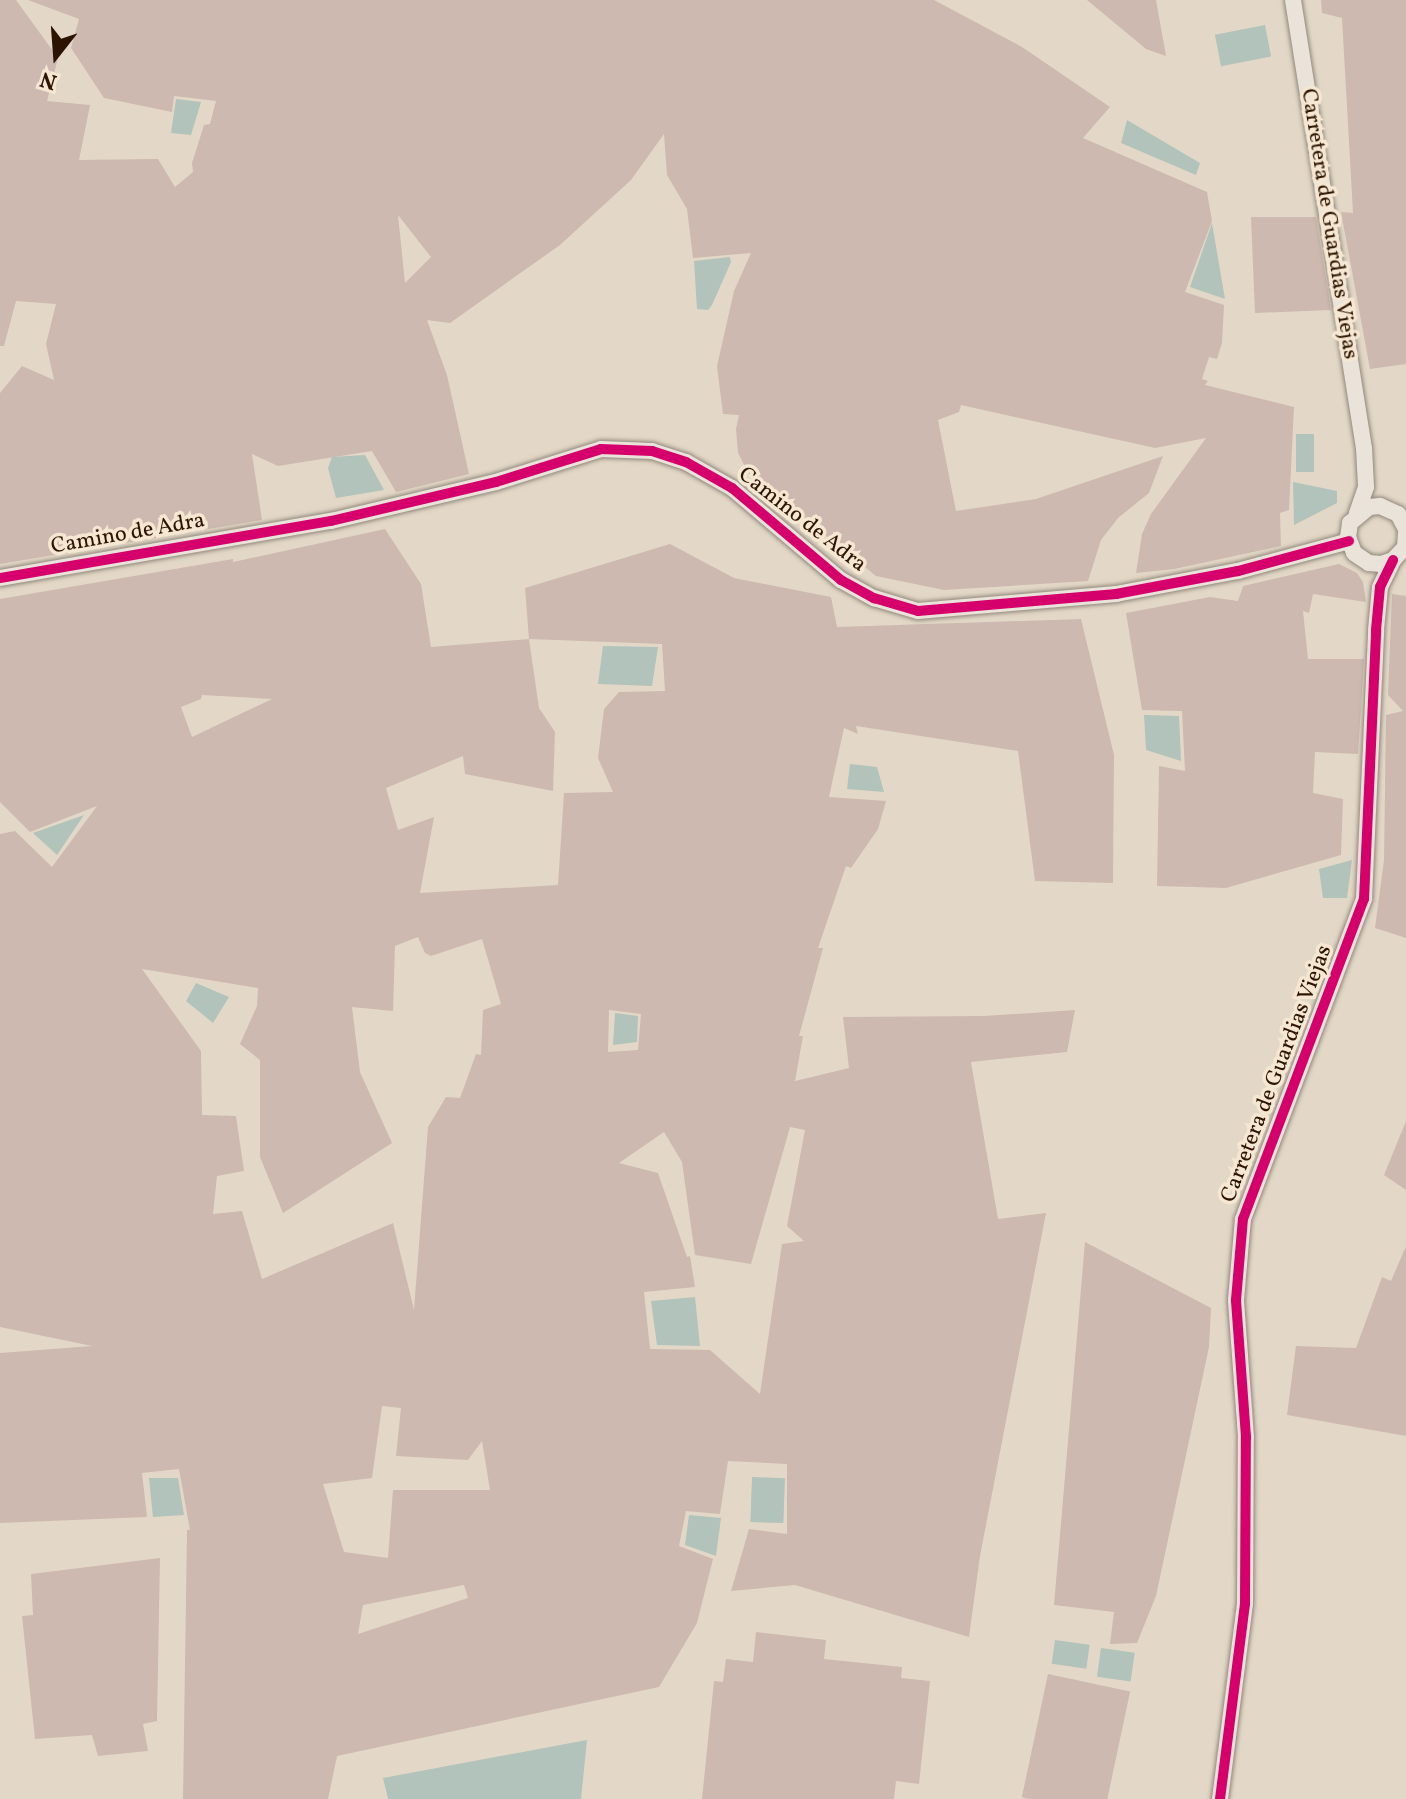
<!DOCTYPE html>
<style>
body{margin:0}
#map{position:relative;width:1406px;height:1799px;overflow:hidden;background:#e3d8c7;font-family:Vollkorn,serif}
div>[style]{position:absolute}
[style*='--x']{left:calc(var(--x)*1px);top:calc(var(--y)*1px);width:calc(var(--w)*1px);rotate:calc(var(--a)*1deg)}
.water>*{inset:0;background:#b1c3ba;transform-origin:0 0}
.building>*{inset:0;background:#cdb9af;transform-origin:0 0}
.roads{filter:drop-shadow(0 0 2px #91887c) drop-shadow(0 0 2px #91887c)}
.minor>*{height:16px;margin:-8px;padding:0 8px;transform-origin:8px;border-radius:8px;background:#e9e3da}
.cycleway>*{height:10px;margin:-5px;padding:0 5px;transform-origin:5px;border-radius:5px;background:#d6006c}
span{translate:-50% -50%;white-space:nowrap;text-align:center;line-height:1.15;-webkit-text-stroke:7px #f5e7d2;paint-order:stroke}
.street-label{font-size:22px;color:#2d1400}
.north{position:absolute;left:16px;top:16px;width:80px;height:80px;-webkit-text-stroke:6px #f5e7d2;paint-order:stroke;rotate:197deg;font-size:22px;font-weight:700;line-height:32px;text-align:center;color:#2d1400}
.north::after{content:'';display:block;margin:auto;width:28px;height:36px;background:#2d1400;clip-path:polygon(50% 0,100% 100%,50% 72%,0 100%)}
</style>
<div id="map">
<div class="water">
<i style="left:1265px;top:25px;width:32px;height:51px;rotate:79deg"></i>
<i style="clip-path:polygon(176px 99px,201px 102px,191px 135px,171px 133px)"></i>
<i style="clip-path:polygon(1127px 120px,1200px 163px,1196px 175px,1121px 143px)"></i>
<i style="clip-path:polygon(1212px 223px,1225px 299px,1190px 287px)"></i>
<i style="clip-path:polygon(730px 257px,731px 262px,712px 305px,708px 310px,697px 309px,694px 261px)"></i>
<i style="left:1296px;top:434px;width:18px;height:38px"></i>
<i style="clip-path:polygon(365px 455px,384px 490px,336px 498px,328px 468px,332px 457px)"></i>
<i style="clip-path:polygon(1293px 482px,1337px 491px,1337px 503px,1294px 525px)"></i>
<i style="clip-path:polygon(603px 646px,658px 647px,652px 686px,598px 684px)"></i>
<i style="clip-path:polygon(1144px 715px,1179px 716px,1181px 761px,1146px 750px)"></i>
<i style="clip-path:polygon(850px 764px,877px 767px,884px 792px,847px 789px)"></i>
<i style="clip-path:polygon(84px 815px,57px 855px,33px 833px)"></i>
<i style="clip-path:polygon(1352px 860px,1347px 898px,1323px 898px,1319px 869px)"></i>
<i style="clip-path:polygon(196px 983px,229px 997px,213px 1023px,186px 1001px)"></i>
<i style="clip-path:polygon(615px 1013px,638px 1016px,637px 1042px,613px 1045px)"></i>
<i style="clip-path:polygon(695px 1297px,700px 1346px,657px 1345px,651px 1301px)"></i>
<i style="left:752px;top:1477px;width:33px;height:45px;rotate:2deg"></i>
<i style="clip-path:polygon(149px 1478px,178px 1478px,184px 1515px,153px 1517px)"></i>
<i style="clip-path:polygon(689px 1515px,721px 1518px,716px 1556px,685px 1545px)"></i>
<i style="left:1055px;top:1640px;width:35px;height:24px;rotate:8deg"></i>
<i style="left:1101px;top:1648px;width:34px;height:29px;rotate:8deg"></i>
<i style="clip-path:polygon(587px 1740px,581px 1799px,388px 1799px,383px 1778px)"></i>
</div>
<div class="building">
<i style="clip-path:polygon(evenodd,0 0,16px 0,58px 58px,47px 101px,90px 105px,79px 160px,158px 159px,175px 187px,193px 172px,192px 163px,204px 125px,210px 124px,216px 101px,174px 96px,172px 112px,104px 98px,71px 48px,79px 19px,28px 0,934px 0,1022px 47px,1110px 107px,1083px 138px,1207px 192px,1212px 221px,1185px 292px,1224px 305px,1222px 343px,1217px 359px,1209px 357px,1202px 379px,1208px 381px,1205px 385px,1294px 407px,1289px 510px,1280px 513px,1281px 546px,1174px 569px,1136px 573px,1142px 534px,1151px 514px,1206px 438px,1155px 448px,961px 405px,959px 412px,938px 420px,956px 511px,1036px 499px,1163px 456px,1149px 493px,1118px 518px,1101px 540px,1088px 581px,944px 590px,876px 576px,749px 474px,738px 453px,736px 429px,739px 415px,723px 414px,717px 366px,734px 291px,751px 253px,693px 258px,687px 209px,667px 175px,664px 134px,631px 180px,560px 245px,450px 323px,427px 320px,447px 375px,469px 474px,396px 492px,372px 451px,278px 466px,252px 454px,262px 520px,0 564px,0 393px,22px 366px,54px 380px,46px 344px,56px 304px,16px 301px,4px 346px,0 346px,0 0,398px 215px,431px 257px,405px 283px,398px 215px)"></i>
<i style="clip-path:polygon(1087px 0,1156px 0,1166px 56px,1146px 49px)"></i>
<i style="clip-path:polygon(1321px 0,1406px 0,1406px 364px,1370px 369px,1341px 212px,1353px 213px,1342px 18px,1322px 13px)"></i>
<i style="clip-path:polygon(1251px 217px,1316px 217px,1331px 310px,1255px 313px)"></i>
<i style="clip-path:polygon(evenodd,385px 529px,421px 584px,431px 647px,529px 639px,525px 588px,670px 544px,734px 578px,831px 597px,837px 627px,1081px 619px,1114px 755px,1113px 883px,1035px 881px,1018px 751px,856px 726px,858px 734px,844px 728px,829px 797px,886px 801px,878px 829px,851px 868px,846px 866px,818px 948px,823px 948px,799px 1036px,803px 1036px,795px 1081px,849px 1068px,843px 1017px,984px 1016px,1075px 1010px,1067px 1052px,971px 1062px,998px 1219px,1046px 1213px,980px 1556px,969px 1637px,795px 1585px,731px 1591px,749px 1529px,787px 1534px,787px 1464px,728px 1461px,720px 1514px,686px 1511px,679px 1546px,713px 1559px,697px 1623px,659px 1687px,337px 1756px,328px 1799px,183px 1799px,187px 1530px,190px 1530px,179px 1469px,142px 1473px,147px 1517px,0 1523px,0 1353px,92px 1346px,0 1327px,0 834px,15px 831px,52px 867px,97px 806px,30px 832px,0 802px,0 599px,233px 559px,233px 562px,385px 529px,529px 639px,662px 644px,665px 691px,619px 692px,604px 709px,598px 758px,613px 792px,564px 793px,558px 885px,420px 893px,434px 817px,398px 830px,386px 788px,463px 756px,465px 774px,553px 791px,555px 732px,539px 708px,529px 639px,385px 529px,202px 695px,272px 699px,192px 737px,181px 707px,201px 699px,202px 695px,385px 529px,418px 937px,425px 953px,431px 956px,482px 939px,501px 1004px,483px 1010px,481px 1055px,476px 1054px,460px 1098px,446px 1097px,428px 1127px,414px 1310px,393px 1223px,262px 1279px,242px 1211px,213px 1214px,217px 1176px,244px 1171px,236px 1116px,202px 1115px,201px 1051px,142px 969px,258px 988px,257px 1006px,240px 1044px,260px 1060px,260px 1157px,283px 1213px,392px 1143px,360px 1072px,352px 1007px,393px 1011px,395px 946px,418px 937px,385px 529px,609px 1010px,641px 1014px,638px 1050px,608px 1052px,609px 1010px,385px 529px,790px 1127px,805px 1130px,787px 1226px,804px 1241px,782px 1244px,760px 1394px,710px 1350px,650px 1349px,644px 1292px,695px 1287px,690px 1256px,687px 1257px,658px 1173px,619px 1163px,664px 1132px,682px 1162px,695px 1255px,751px 1264px,790px 1127px,385px 529px,382px 1406px,401px 1408px,396px 1456px,468px 1460px,482px 1441px,490px 1490px,393px 1490px,388px 1558px,344px 1552px,323px 1484px,372px 1478px,382px 1406px,385px 529px,464px 1585px,468px 1598px,358px 1634px,363px 1605px,464px 1585px)"></i>
<i style="clip-path:polygon(1339px 564px,1357px 573px,1363px 582px,1366px 602px,1313px 594px,1309px 613px,1303px 611px,1308px 659px,1364px 659px,1358px 754px,1315px 752px,1313px 793px,1343px 799px,1341px 855px,1226px 888px,1157px 886px,1159px 766px,1185px 771px,1182px 711px,1142px 710px,1126px 613px,1210px 597px,1238px 601px,1243px 586px)"></i>
<i style="clip-path:polygon(1392px 594px,1406px 596px,1406px 938px,1375px 928px,1384px 860px,1386px 715px,1403px 711px,1388px 695px)"></i>
<i style="clip-path:polygon(1406px 1121px,1406px 1190px,1384px 1175px)"></i>
<i style="clip-path:polygon(1085px 1242px,1211px 1308px,1209px 1347px,1156px 1596px,1137px 1643px,1110px 1644px,1114px 1612px,1054px 1605px)"></i>
<i style="clip-path:polygon(1406px 1246px,1406px 1436px,1287px 1415px,1296px 1346px,1356px 1348px,1382px 1277px,1391px 1281px)"></i>
<i style="clip-path:polygon(160px 1558px,157px 1721px,143px 1724px,148px 1751px,98px 1756px,92px 1735px,35px 1739px,22px 1616px,33px 1615px,31px 1574px)"></i>
<i style="clip-path:polygon(756px 1632px,826px 1640px,824px 1659px,902px 1667px,901px 1678px,930px 1681px,919px 1784px,896px 1781px,894px 1799px,702px 1799px,714px 1681px,723px 1682px,726px 1659px,753px 1662px)"></i>
<i style="left:1048px;top:1674px;width:84px;height:126px;rotate:12deg"></i>
</div>
<div class="roads">
<div class="minor">
<i style="--x:1293;--y:0;--w:454;--a:81"></i>
<i style="--x:1364;--y:448;--w:39;--a:87"></i>
<i style="--x:1366;--y:487;--w:28;--a:109"></i>
<i style="--x:1406;--y:529;--w:17;--a:-118"></i>
<i style="--x:1398;--y:514;--w:20;--a:-156"></i>
<i style="--x:1380;--y:506;--w:11;--a:175"></i>
<i style="--x:1369;--y:507;--w:25;--a:140"></i>
<i style="--x:1350;--y:523;--w:14;--a:98"></i>
<i style="--x:1348;--y:537;--w:17;--a:69"></i>
<i style="--x:1354;--y:553;--w:18;--a:34"></i>
<i style="--x:1369;--y:563;--w:12;--a:5"></i>
<i style="--x:1381;--y:564;--w:13;--a:-18"></i>
<i style="--x:1393;--y:560;--w:18;--a:-47"></i>
<i style="--x:1405;--y:547;--w:14;--a:-86"></i>
<i style="--x:0;--y:578;--w:336;--a:-9.8"></i>
<i style="--x:331;--y:521;--w:170;--a:-13.3"></i>
<i style="--x:496;--y:482;--w:110;--a:-17.4"></i>
<i style="--x:601;--y:449;--w:51;--a:2.2"></i>
<i style="--x:652;--y:451;--w:36;--a:18"></i>
<i style="--x:686;--y:462;--w:53;--a:29.5"></i>
<i style="--x:732;--y:488;--w:143;--a:40.2"></i>
<i style="--x:841;--y:580;--w:38;--a:29"></i>
<i style="--x:874;--y:598;--w:46;--a:16.5"></i>
<i style="--x:918;--y:611;--w:199;--a:-4.9"></i>
<i style="--x:1116;--y:594;--w:124;--a:-10.7"></i>
<i style="--x:1238;--y:571;--w:115;--a:-15.1"></i>
<i style="--x:1220;--y:1799;--w:197;--a:-82.7"></i>
<i style="--x:1245;--y:1604;--w:167;--a:-89.7"></i>
<i style="--x:1246;--y:1437;--w:137;--a:-94.2"></i>
<i style="--x:1236;--y:1300;--w:81;--a:-85.1"></i>
<i style="--x:1243;--y:1219;--w:342;--a:-69.3"></i>
<i style="--x:1364;--y:899;--w:269;--a:-87.4"></i>
<i style="--x:1376;--y:630;--w:43;--a:-84.7"></i>
<i style="--x:1380;--y:587;--w:30;--a:-64"></i>
</div>
</div>
<div class="cycleway">
<i style="--x:0;--y:578;--w:336;--a:-9.8"></i>
<i style="--x:331;--y:521;--w:170;--a:-13.3"></i>
<i style="--x:496;--y:482;--w:110;--a:-17.4"></i>
<i style="--x:601;--y:449;--w:51;--a:2.2"></i>
<i style="--x:652;--y:451;--w:36;--a:18"></i>
<i style="--x:686;--y:462;--w:53;--a:29.5"></i>
<i style="--x:732;--y:488;--w:143;--a:40.2"></i>
<i style="--x:841;--y:580;--w:38;--a:29"></i>
<i style="--x:874;--y:598;--w:46;--a:16.5"></i>
<i style="--x:918;--y:611;--w:199;--a:-4.9"></i>
<i style="--x:1116;--y:594;--w:124;--a:-10.7"></i>
<i style="--x:1238;--y:571;--w:115;--a:-15.1"></i>
<i style="--x:1220;--y:1799;--w:197;--a:-82.7"></i>
<i style="--x:1245;--y:1604;--w:167;--a:-89.7"></i>
<i style="--x:1246;--y:1437;--w:137;--a:-94.2"></i>
<i style="--x:1236;--y:1300;--w:81;--a:-85.1"></i>
<i style="--x:1243;--y:1219;--w:342;--a:-69.3"></i>
<i style="--x:1364;--y:899;--w:269;--a:-87.4"></i>
<i style="--x:1376;--y:630;--w:43;--a:-84.7"></i>
<i style="--x:1380;--y:587;--w:30;--a:-64"></i>
</div>
<div class="street-label">
<span style="left:1329px;top:224px;rotate:81deg">Carretera de Guardias Viejas</span>
<span style="left:802px;top:520px;rotate:38deg">Camino de Adra</span>
<span style="left:128px;top:534px;rotate:-10deg">Camino de Adra</span>
<span style="left:1277px;top:1074px;rotate:-69deg">Carretera de Guardias Viejas</span>
</div>
<div class="north">N</div>
</div>
